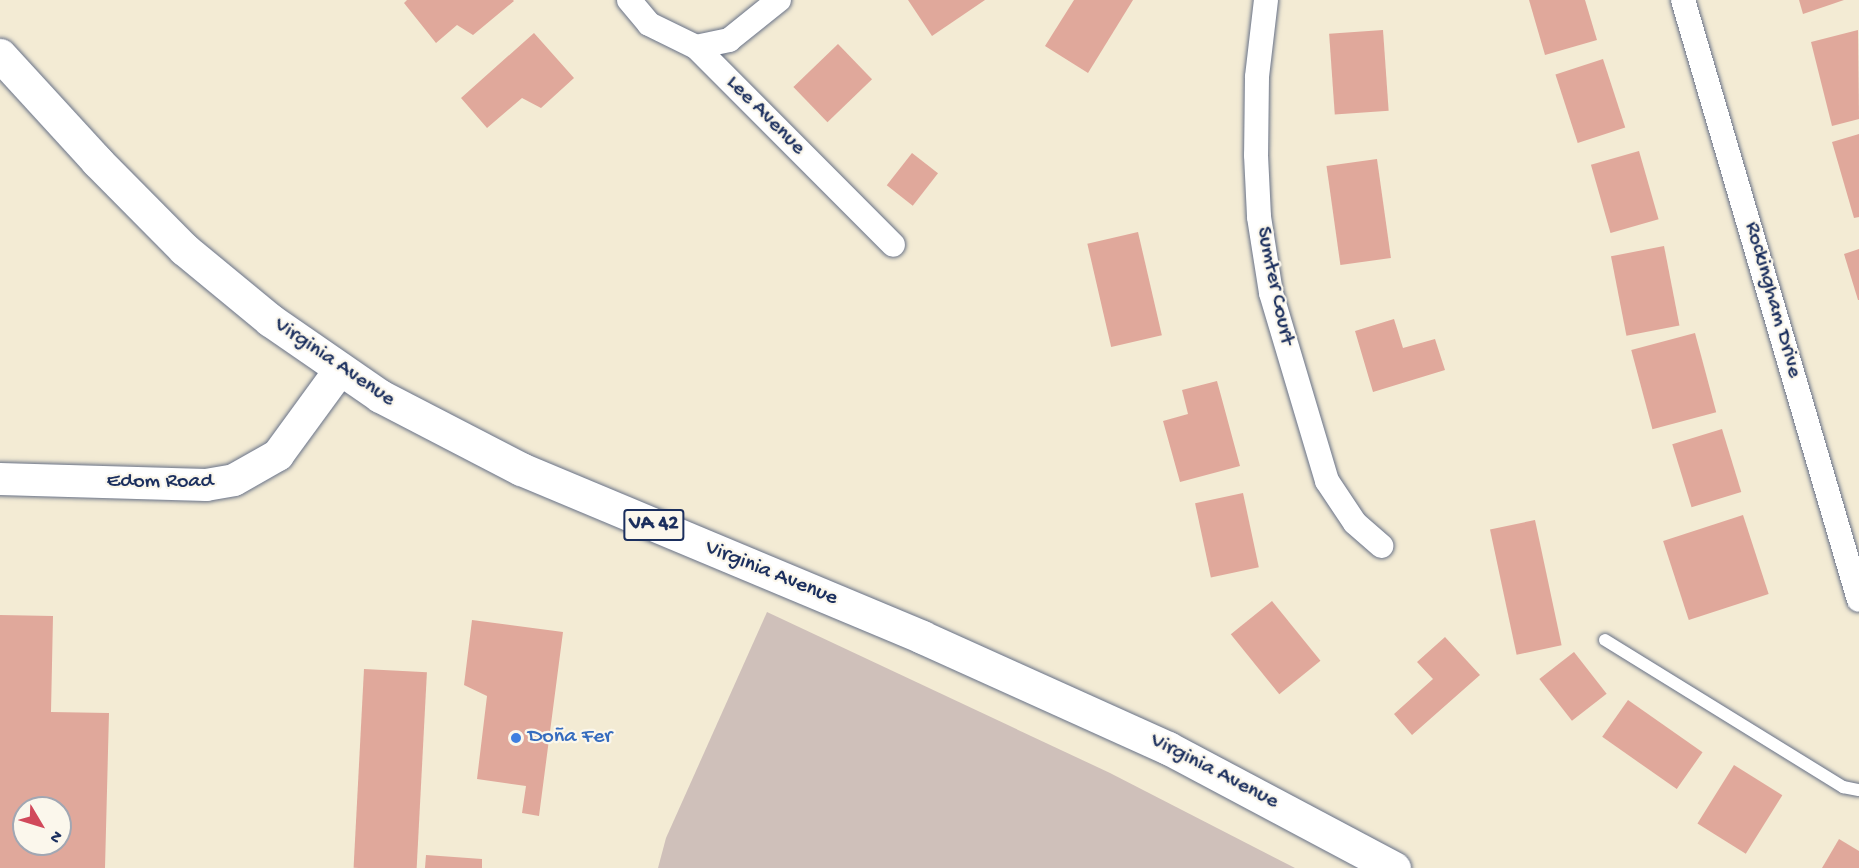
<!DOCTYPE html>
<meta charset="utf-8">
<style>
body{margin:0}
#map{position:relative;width:1859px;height:868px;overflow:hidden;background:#f3ebd4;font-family:"Gochi Hand",sans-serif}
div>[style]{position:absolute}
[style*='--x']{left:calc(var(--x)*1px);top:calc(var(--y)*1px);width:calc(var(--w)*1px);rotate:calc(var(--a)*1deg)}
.industrial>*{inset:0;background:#cfc0ba}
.building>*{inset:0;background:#e0a89b;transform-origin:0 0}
.roads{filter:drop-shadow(0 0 2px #677187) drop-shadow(0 0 2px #677187)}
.service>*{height:12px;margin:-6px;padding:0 6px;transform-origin:6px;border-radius:6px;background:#fff}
.minor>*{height:24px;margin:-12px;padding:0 12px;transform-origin:12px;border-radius:12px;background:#fff}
.tertiary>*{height:32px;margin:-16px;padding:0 16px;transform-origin:16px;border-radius:16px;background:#fff}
.primary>*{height:33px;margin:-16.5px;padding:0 16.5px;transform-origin:16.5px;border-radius:16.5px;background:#fff}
.dots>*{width:16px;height:16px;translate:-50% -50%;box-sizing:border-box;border:3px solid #fbf7ec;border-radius:50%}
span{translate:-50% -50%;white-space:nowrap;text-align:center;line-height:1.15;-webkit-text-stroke:4.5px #fbf7ec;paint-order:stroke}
.shield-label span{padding:2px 4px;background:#fbf7ec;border:2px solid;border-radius:4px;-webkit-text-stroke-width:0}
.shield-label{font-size:21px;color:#1b2f5e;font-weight:700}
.street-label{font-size:22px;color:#1b2f5e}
.shop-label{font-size:22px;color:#366cbe}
.left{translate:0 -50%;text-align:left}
.north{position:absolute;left:12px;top:796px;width:60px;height:60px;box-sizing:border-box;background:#fbf7ec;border:2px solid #a1a7b3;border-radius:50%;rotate:128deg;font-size:16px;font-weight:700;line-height:24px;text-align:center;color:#1b2f5e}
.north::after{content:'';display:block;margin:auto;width:21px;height:27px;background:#d1495b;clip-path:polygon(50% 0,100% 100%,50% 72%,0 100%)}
</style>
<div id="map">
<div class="industrial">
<i style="clip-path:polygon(767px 612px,1110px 773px,1295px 868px,658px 868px,666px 838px)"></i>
</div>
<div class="building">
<i style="clip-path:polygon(407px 0,513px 0,514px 1px,473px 35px,457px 25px,436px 43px,404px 3px)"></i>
<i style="clip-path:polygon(908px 0,985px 0,932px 36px)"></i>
<i style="clip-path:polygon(1074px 0,1133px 0,1088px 73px,1045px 46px)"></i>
<i style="clip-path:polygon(1529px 0,1585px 0,1597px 40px,1545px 55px)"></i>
<i style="clip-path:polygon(1799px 0,1844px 0,1803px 14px)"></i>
<i style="left:1383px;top:30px;width:81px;height:54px;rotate:86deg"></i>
<i style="clip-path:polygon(1858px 30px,1859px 119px,1832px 126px,1811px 42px)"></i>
<i style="clip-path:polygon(534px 33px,574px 78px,541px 108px,522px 98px,487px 128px,461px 98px)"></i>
<i style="left:838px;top:44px;width:49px;height:62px;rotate:46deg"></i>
<i style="left:1603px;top:59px;width:72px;height:50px;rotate:72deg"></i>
<i style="clip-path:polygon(1859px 134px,1859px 217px,1854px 218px,1832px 142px)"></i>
<i style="left:1639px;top:151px;width:71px;height:50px;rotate:74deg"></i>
<i style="left:912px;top:153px;width:33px;height:41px;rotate:38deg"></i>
<i style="left:1377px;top:159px;width:100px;height:51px;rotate:82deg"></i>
<i style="left:1138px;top:232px;width:106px;height:52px;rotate:77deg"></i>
<i style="left:1664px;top:246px;width:81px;height:54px;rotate:79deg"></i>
<i style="clip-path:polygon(1859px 249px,1859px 300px,1858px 300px,1844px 254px)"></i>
<i style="clip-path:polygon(1394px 319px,1403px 348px,1435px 339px,1445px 370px,1373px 392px,1355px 331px)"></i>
<i style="left:1695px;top:333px;width:82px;height:66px;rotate:75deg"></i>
<i style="clip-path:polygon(1217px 381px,1240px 466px,1180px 482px,1163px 421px,1188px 414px,1182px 390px)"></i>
<i style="left:1722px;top:429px;width:66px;height:52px;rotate:73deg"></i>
<i style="left:1243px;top:493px;width:76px;height:49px;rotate:78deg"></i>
<i style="left:1743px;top:515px;width:83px;height:84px;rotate:72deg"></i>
<i style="left:1535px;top:520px;width:128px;height:46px;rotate:78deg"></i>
<i style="left:1272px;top:601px;width:77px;height:53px;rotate:51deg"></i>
<i style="clip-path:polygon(evenodd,0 615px,53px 616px,51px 712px,109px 713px,105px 868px,0 868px,0 615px,24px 808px,60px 808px,60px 844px,24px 844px,24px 808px)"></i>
<i style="clip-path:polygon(472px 620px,563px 632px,539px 816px,522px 813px,526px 786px,477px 779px,487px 696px,464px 685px)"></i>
<i style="clip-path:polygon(1445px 637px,1480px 675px,1412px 735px,1394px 714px,1433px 679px,1417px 662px)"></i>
<i style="left:1574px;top:652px;width:53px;height:44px;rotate:52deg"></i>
<i style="left:364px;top:669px;width:63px;height:199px;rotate:3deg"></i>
<i style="left:1628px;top:700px;width:91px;height:45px;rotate:35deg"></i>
<i style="left:1734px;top:765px;width:57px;height:69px;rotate:32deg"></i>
<i style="clip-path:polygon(1839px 839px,1859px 851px,1859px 868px,1822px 868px)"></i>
<i style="clip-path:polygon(426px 855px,482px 859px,482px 868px,425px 868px)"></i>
</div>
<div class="roads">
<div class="service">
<i style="--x:1605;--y:640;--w:280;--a:31.7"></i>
<i style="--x:1843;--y:787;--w:16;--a:11"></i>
</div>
<div class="minor">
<i style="--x:629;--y:0;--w:31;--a:50"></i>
<i style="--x:649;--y:24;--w:52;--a:26.1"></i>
<i style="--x:696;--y:47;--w:279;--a:45.1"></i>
<i style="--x:1266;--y:0;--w:78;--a:96.7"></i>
<i style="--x:1257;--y:77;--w:78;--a:90.7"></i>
<i style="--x:1256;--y:155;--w:62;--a:87.2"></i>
<i style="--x:1259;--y:217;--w:77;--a:81"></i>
<i style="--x:1271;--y:293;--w:196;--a:73.4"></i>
<i style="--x:1327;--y:481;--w:50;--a:56.3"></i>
<i style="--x:1355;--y:523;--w:35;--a:41"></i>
<i style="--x:1683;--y:0;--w:625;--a:73.65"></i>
<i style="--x:696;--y:47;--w:34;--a:-12"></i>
<i style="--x:729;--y:40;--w:64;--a:-38.7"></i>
</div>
<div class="tertiary">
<i style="--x:0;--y:479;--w:206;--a:1.7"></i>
<i style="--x:206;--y:485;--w:28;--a:-10"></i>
<i style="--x:234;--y:480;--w:51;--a:-29.6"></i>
<i style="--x:278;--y:455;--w:105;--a:-53.9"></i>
</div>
<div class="primary">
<i style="--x:0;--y:55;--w:144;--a:47.5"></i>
<i style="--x:97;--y:161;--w:124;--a:45.3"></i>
<i style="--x:184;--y:249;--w:112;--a:39.5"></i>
<i style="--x:270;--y:320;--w:134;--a:34.6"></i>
<i style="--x:380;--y:396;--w:159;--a:27.4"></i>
<i style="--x:521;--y:469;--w:435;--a:22.7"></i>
<i style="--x:922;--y:637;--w:270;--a:24.3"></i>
<i style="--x:1168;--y:748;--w:256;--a:28"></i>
</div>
</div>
<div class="dots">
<i style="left:516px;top:738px;background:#3f7fe0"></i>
</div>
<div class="shield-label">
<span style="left:654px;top:525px">VA 42</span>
</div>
<div class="street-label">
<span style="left:765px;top:116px;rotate:45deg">Lee Avenue</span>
<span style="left:1274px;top:286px;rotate:78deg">Sumter Court</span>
<span style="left:1772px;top:300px;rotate:74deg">Rockingham Drive</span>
<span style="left:334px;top:363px;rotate:34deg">Virginia Avenue</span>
<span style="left:160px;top:483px">Edom Road</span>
<span style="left:771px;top:574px;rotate:22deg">Virginia Avenue</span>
<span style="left:1214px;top:772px;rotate:27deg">Virginia Avenue</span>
</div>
<div class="shop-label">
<span class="left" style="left:528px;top:738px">Doña Fer</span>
</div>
<div class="north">N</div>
</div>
